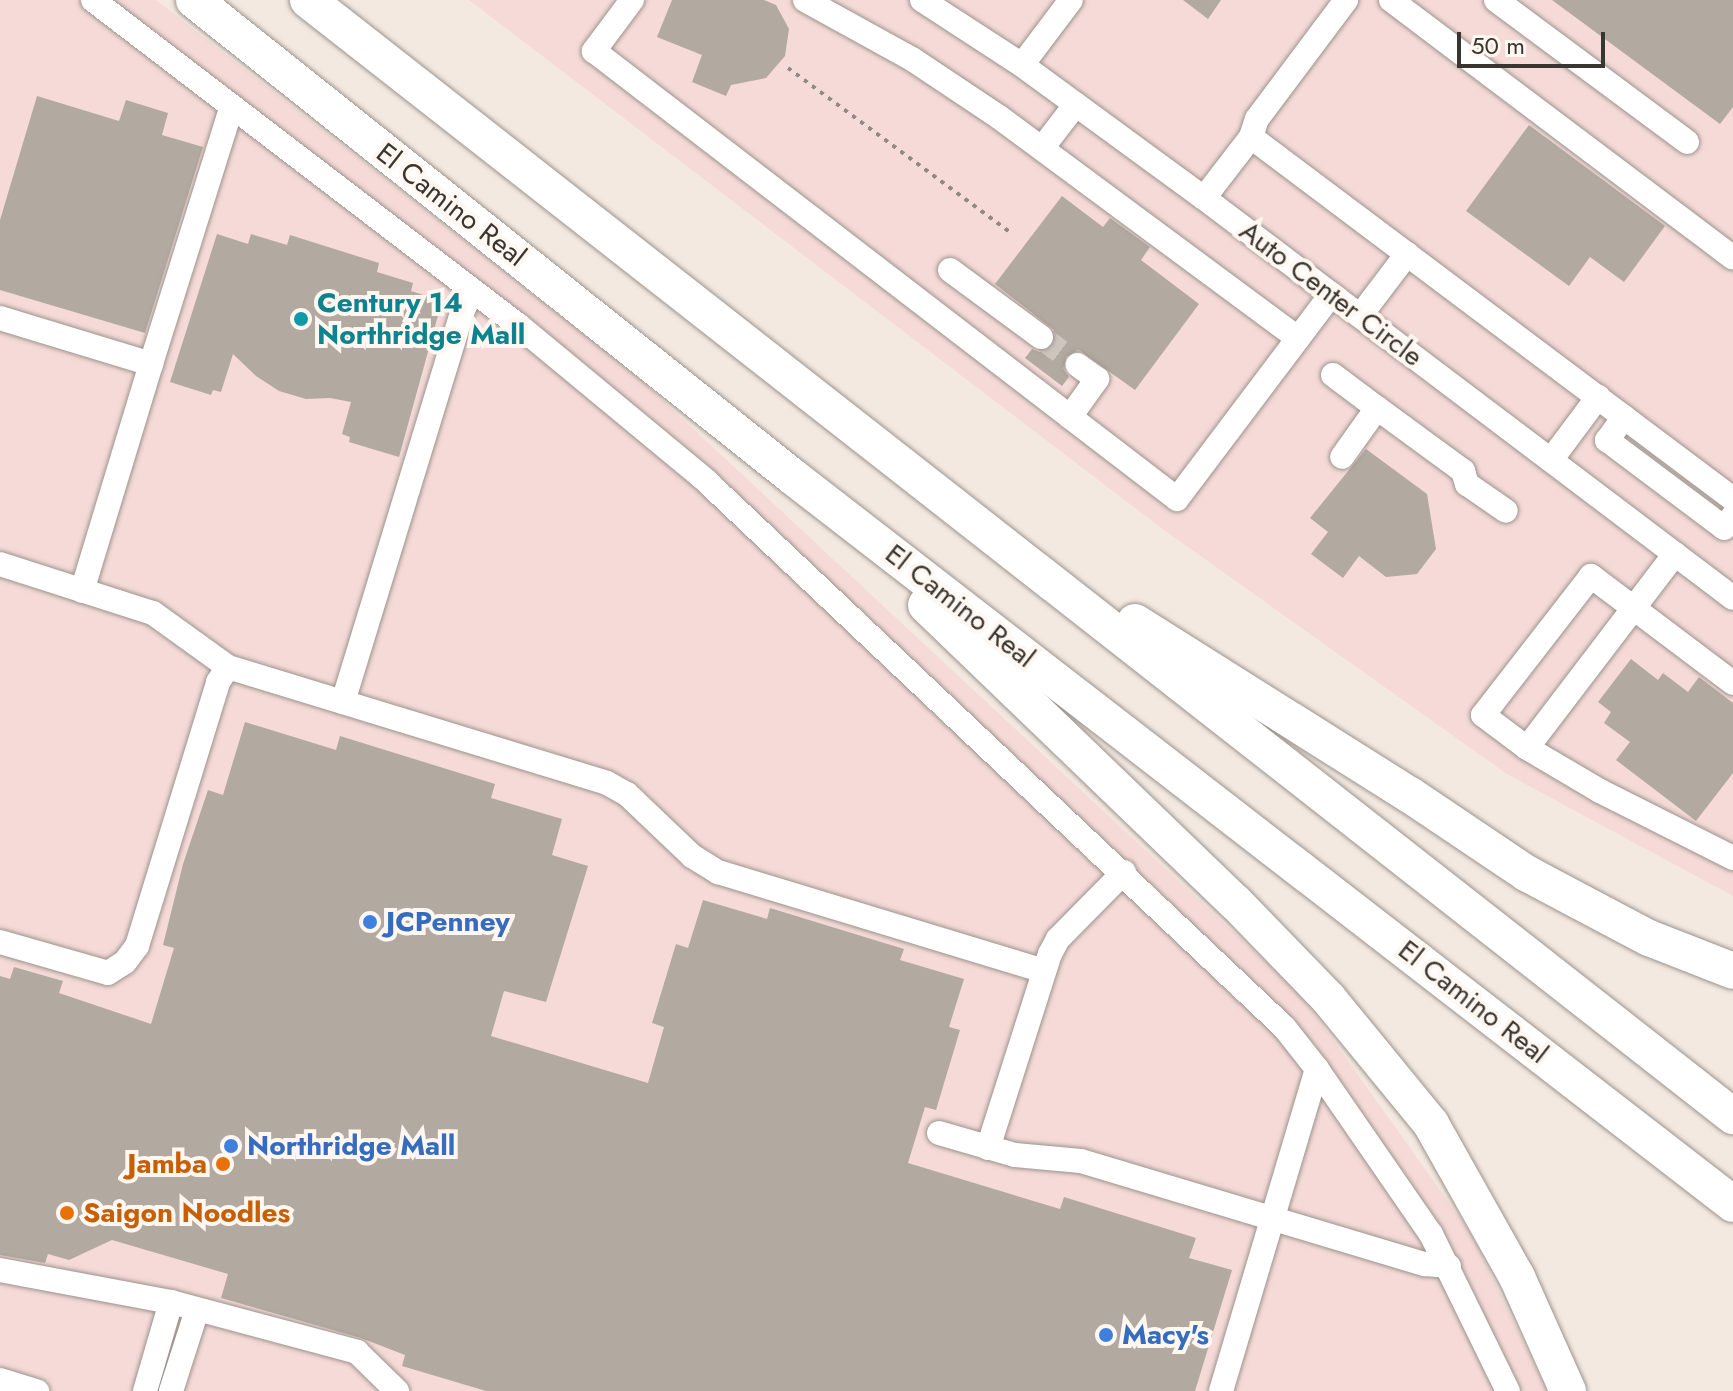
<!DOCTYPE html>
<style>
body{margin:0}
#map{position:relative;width:1733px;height:1391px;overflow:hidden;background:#f3e9e1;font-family:Jost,sans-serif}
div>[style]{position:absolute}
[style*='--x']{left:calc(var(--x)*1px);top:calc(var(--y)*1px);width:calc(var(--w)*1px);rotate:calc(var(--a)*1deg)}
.commercial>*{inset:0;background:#f5dad8}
.building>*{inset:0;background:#b2a9a1}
.minor-tunnel>*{height:24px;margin-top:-12px;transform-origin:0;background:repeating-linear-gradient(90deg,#cec5be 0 24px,transparent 0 36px)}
.path>*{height:4px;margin-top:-2px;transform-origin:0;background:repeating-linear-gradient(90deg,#918a84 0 4px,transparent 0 10px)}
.roads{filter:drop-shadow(0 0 2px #9c938c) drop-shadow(0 0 2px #9c938c)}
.minor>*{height:24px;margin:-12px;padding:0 12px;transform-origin:12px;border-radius:12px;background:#fff}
.highway>*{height:36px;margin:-18px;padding:0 18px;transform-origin:18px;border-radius:18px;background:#fff}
.dots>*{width:22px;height:22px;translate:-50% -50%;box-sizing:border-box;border:4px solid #fff7f0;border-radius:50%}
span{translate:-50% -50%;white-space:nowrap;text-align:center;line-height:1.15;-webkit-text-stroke:8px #fff7f0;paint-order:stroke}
.street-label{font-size:28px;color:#393632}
.culture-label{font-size:28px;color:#0d838f;font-weight:700}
.left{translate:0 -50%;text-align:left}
.shop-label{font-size:28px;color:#366cbe;font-weight:700}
.food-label{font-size:28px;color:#c56008;font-weight:700}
.right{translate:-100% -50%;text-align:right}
.scale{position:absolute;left:1457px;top:32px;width:148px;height:36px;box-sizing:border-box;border:4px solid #393632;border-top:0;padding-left:10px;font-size:24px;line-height:28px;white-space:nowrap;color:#393632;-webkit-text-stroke:6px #fff7f0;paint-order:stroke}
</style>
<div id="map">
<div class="commercial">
<i style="clip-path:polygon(0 0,156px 0,631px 371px,1301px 995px,1472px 1235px,1547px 1391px,0 1391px)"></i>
<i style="clip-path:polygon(469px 0,1733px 0,1733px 896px,1507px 774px,1164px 530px)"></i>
</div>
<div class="building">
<i style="clip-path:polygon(672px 0,764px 0,776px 5px,789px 29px,785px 56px,766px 78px,731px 85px,726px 96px,692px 82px,702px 55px,657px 37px)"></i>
<i style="clip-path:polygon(1183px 0,1221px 0,1208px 19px)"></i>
<i style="clip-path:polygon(1552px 0,1733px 0,1733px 107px,1720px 124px)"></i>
<i style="clip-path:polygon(37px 96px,119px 121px,126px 100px,168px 113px,162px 135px,203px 147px,145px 333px,0 290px,0 220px)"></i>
<i style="clip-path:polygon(1529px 125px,1665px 226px,1624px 282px,1590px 257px,1569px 286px,1466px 211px)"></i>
<i style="clip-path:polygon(1062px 196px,1103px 227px,1110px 218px,1150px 247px,1141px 260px,1199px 304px,1135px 390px,1079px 350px,1066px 357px,1064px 370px,1069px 377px,1062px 386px,1025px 358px,1032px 349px,1040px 352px,1053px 346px,1054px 330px,995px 284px)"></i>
<i style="clip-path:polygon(217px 234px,248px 244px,251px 234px,287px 245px,290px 235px,379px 263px,377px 272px,413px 283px,411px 291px,442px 301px,399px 457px,349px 442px,350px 437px,342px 434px,351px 402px,330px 398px,306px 399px,279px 391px,256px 376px,233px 354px,221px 392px,213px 390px,211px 395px,170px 382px)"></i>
<i style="clip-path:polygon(1366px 449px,1427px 494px,1436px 549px,1417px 574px,1386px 577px,1359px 556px,1343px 578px,1311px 554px,1328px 532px,1310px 518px)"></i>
<i style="clip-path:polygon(1631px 659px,1658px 680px,1663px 673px,1688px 692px,1699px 677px,1733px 703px,1733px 773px,1696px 821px,1616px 760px,1630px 742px,1604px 723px,1611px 712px,1598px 702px)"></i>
<i style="clip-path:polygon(245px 722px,336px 750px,340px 736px,495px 784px,491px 798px,562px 819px,552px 855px,588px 866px,546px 1002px,504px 991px,491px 1036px,648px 1083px,664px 1027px,652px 1023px,676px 944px,688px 948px,703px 900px,767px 919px,770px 908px,904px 949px,900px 960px,964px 979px,949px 1027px,960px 1030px,936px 1110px,925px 1107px,908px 1163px,1060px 1209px,1064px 1197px,1196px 1238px,1189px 1258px,1232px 1270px,1195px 1391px,486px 1391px,402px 1366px,405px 1355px,361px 1338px,221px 1298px,228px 1274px,112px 1240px,69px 1260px,48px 1254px,45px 1263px,0 1255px,0 976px,10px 979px,14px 967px,63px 981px,59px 993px,151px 1024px,174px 948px,163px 945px,183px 864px,208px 790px,223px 795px)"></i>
</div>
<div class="minor-tunnel">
<i style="--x:1041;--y:337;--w:46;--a:37.1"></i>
</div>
<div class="path">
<i style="--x:788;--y:68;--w:279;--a:36.5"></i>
</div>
<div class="roads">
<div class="minor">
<i style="--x:93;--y:0;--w:535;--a:37.41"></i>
<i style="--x:518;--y:325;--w:241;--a:39.6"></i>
<i style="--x:704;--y:479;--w:798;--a:43.38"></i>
<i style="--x:1284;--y:1027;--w:53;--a:51.8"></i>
<i style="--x:1317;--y:1069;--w:201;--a:55.4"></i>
<i style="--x:1431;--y:1234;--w:175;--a:63.9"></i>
<i style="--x:632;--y:0;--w:64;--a:126.7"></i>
<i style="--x:594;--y:51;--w:735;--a:37.54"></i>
<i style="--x:1177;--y:499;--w:256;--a:-53"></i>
<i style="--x:805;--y:0;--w:122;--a:28.9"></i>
<i style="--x:912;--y:59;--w:105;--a:33.7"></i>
<i style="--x:999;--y:117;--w:372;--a:36.5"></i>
<i style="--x:922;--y:0;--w:119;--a:33"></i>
<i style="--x:1022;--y:65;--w:225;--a:36.2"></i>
<i style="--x:1204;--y:198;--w:663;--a:37.09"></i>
<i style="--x:1391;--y:0;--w:428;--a:37"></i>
<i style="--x:1496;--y:0;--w:238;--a:36.6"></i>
<i style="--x:1022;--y:65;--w:81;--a:-53"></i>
<i style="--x:1251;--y:137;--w:19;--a:-72"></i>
<i style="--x:1257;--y:119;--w:149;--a:-53.2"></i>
<i style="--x:1043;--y:147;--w:54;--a:-52.5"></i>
<i style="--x:1204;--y:198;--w:77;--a:-52.4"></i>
<i style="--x:1251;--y:137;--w:603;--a:36.91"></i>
<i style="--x:950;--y:270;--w:113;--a:36.4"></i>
<i style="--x:1360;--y:316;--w:78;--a:-52.8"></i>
<i style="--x:0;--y:318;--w:158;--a:16.9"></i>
<i style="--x:151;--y:364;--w:237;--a:106.9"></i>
<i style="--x:151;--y:364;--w:268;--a:-72.6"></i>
<i style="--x:1333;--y:375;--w:55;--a:36.9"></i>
<i style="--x:1377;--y:408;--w:60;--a:125.5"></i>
<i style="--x:1377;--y:408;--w:107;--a:36.2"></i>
<i style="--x:1463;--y:471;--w:14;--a:73"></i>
<i style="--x:1467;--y:484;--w:47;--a:34.7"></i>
<i style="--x:1070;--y:417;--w:47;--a:-54.6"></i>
<i style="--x:1097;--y:379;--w:24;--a:-144"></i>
<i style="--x:1624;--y:417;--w:29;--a:126"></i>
<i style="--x:1607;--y:440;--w:146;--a:36.9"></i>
<i style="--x:1724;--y:528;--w:15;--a:-53"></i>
<i style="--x:1551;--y:460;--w:79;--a:-53.3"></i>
<i style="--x:0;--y:564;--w:161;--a:17.8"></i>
<i style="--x:153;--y:613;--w:92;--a:35.8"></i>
<i style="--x:228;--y:667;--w:396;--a:17"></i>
<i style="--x:607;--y:783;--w:23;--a:29"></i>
<i style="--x:627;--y:794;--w:90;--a:43.6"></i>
<i style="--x:692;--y:856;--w:31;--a:32"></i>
<i style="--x:718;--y:872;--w:340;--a:16.9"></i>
<i style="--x:1733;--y:683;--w:178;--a:-143"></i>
<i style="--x:1591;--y:576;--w:176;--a:127.8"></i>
<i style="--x:1483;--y:715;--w:55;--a:36.9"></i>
<i style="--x:1527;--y:748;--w:85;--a:30.5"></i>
<i style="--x:1600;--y:791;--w:149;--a:26.7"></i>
<i style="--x:343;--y:702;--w:407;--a:-73"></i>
<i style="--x:462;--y:313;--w:25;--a:-67"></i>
<i style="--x:1527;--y:748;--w:244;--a:-52.7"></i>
<i style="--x:0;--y:942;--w:112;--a:16"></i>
<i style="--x:108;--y:973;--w:20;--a:-33"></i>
<i style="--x:125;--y:962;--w:20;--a:-53"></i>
<i style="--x:137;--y:946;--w:276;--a:-72.9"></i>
<i style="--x:218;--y:682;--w:18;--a:-56"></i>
<i style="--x:939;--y:1133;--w:79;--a:16.1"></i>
<i style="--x:1015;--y:1155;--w:66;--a:5.2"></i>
<i style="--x:1081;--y:1161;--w:359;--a:16.7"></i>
<i style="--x:1425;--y:1264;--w:24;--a:5"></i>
<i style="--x:988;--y:1148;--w:204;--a:-72.3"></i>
<i style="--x:1050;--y:954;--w:17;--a:-62"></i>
<i style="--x:1058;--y:939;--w:94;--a:-45.4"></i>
<i style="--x:0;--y:1270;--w:174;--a:10.6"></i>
<i style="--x:171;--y:1302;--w:193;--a:15"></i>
<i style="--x:357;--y:1352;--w:56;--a:44.3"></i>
<i style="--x:0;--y:1380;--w:39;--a:17"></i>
<i style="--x:145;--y:1391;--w:93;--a:-73.7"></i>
<i style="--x:171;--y:1391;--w:85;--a:-72.2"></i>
<i style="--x:1221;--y:1391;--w:336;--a:-73.4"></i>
</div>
<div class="highway">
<i style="--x:194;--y:0;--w:766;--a:38.53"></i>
<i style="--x:793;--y:477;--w:1188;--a:37.72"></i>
<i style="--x:308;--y:0;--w:1810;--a:38.07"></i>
<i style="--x:926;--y:605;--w:429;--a:43.9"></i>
<i style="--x:1235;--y:902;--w:134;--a:45.9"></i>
<i style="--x:1328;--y:998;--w:163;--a:50.7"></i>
<i style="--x:1431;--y:1124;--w:176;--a:60.7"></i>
<i style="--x:1517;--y:1277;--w:125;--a:65.9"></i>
<i style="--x:1135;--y:622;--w:325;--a:32.2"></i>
<i style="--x:1410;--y:795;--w:140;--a:33.9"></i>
<i style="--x:1526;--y:873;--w:139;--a:27.9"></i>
<i style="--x:1649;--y:938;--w:90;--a:21.4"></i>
</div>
</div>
<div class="dots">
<i style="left:301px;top:319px;background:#0f9aa8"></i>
<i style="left:370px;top:922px;background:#3f7fe0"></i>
<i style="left:231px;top:1146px;background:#3f7fe0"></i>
<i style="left:223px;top:1164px;background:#e8710a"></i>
<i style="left:67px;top:1213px;background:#e8710a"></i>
<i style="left:1106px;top:1335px;background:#3f7fe0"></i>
</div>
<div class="street-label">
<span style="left:451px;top:205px;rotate:38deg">El Camino Real</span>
<span style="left:1331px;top:294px;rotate:37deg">Auto Center Circle</span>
<span style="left:960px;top:606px;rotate:38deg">El Camino Real</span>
<span style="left:1473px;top:1002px;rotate:38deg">El Camino Real</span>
</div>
<div class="culture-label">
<span class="left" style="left:317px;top:319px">Century 14<br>Northridge Mall</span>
</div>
<div class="shop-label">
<span class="left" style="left:386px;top:922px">JCPenney</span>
<span class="left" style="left:247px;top:1146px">Northridge Mall</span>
<span class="left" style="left:1122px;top:1335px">Macy's</span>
</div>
<div class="food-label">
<span class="right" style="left:207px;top:1164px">Jamba</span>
<span class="left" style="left:83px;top:1213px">Saigon Noodles</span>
</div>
<div class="scale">50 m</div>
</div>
